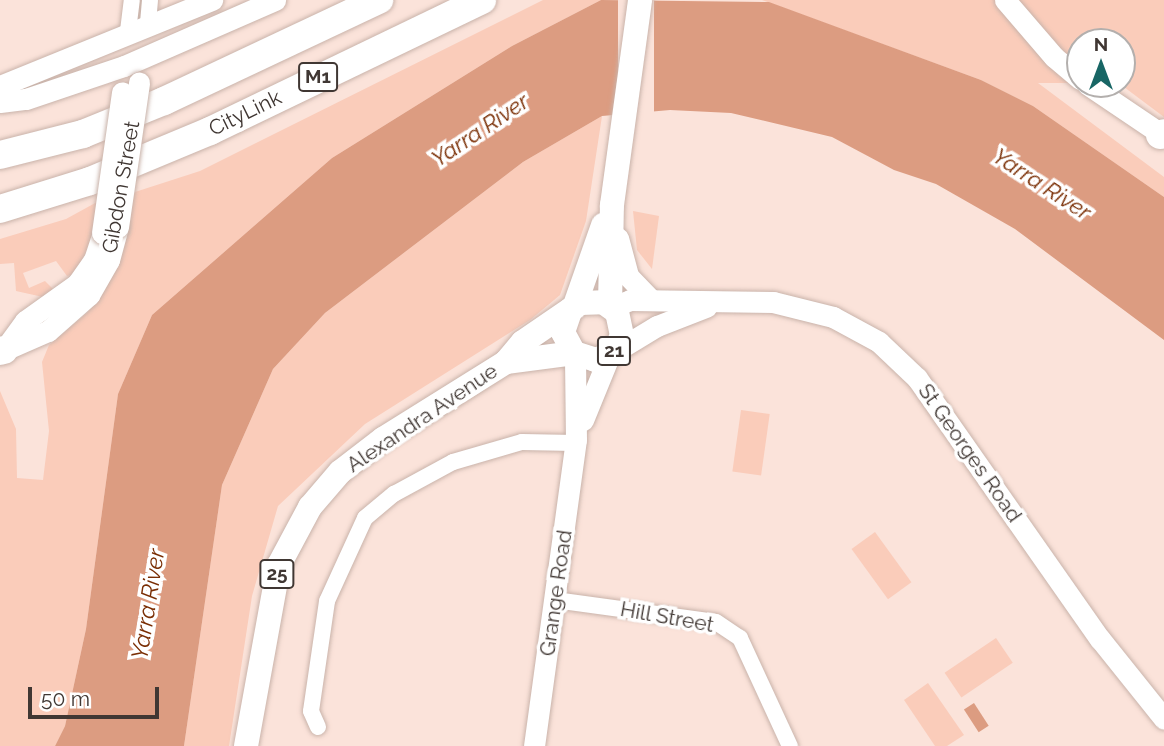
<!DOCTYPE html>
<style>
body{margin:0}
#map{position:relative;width:1164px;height:746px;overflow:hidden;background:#fbe3da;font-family:Raleway,sans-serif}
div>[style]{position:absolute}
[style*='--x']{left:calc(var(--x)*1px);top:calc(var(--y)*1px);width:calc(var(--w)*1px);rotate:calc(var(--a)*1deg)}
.green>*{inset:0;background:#faccba;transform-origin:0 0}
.water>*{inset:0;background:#dc9c81;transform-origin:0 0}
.pier>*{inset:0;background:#fbe3da;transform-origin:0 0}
.roads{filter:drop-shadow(0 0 2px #c9b3aa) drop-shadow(0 0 2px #c9b3aa)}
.street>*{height:16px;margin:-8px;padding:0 8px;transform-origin:8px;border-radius:8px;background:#fff}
.secondary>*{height:21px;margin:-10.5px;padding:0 10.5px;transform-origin:10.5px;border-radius:10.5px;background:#fff}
.primary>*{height:24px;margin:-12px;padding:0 12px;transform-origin:12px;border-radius:12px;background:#fff}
.highway>*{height:28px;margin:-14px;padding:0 14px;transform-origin:14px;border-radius:14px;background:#fff}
.bridges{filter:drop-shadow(0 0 2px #c9b3aa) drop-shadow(0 0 2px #c9b3aa)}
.secondary-bridge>*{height:21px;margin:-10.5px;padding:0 10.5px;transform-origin:10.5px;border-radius:10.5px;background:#fff}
span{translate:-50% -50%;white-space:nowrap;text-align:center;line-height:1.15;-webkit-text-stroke:7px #fff;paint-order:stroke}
.shield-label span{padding:2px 5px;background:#fff;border:2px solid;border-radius:5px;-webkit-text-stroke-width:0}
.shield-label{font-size:19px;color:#403733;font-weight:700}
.street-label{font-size:21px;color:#403733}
.water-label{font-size:23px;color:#7a2e04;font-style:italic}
.north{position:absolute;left:1066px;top:28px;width:70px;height:70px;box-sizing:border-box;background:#fff;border:2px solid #b3afad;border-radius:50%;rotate:0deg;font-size:19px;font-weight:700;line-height:28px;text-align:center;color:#403733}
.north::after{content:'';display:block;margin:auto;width:24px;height:32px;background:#186665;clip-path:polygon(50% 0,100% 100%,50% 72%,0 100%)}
.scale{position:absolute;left:28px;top:687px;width:131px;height:32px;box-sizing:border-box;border:4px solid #403733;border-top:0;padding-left:9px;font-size:21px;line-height:24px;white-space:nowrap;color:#403733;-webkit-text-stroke:5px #fff;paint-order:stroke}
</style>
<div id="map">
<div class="green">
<i style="clip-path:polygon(543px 0,601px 0,512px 46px,332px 158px,152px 315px,118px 394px,86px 629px,65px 726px,55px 746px,0 746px,0 391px,16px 429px,17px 478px,43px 480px,49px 431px,42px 362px,49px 345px,88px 312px,110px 280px,135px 192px,200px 171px)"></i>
<i style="clip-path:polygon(762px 0,1164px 0,1164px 117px,1120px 84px,1122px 42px,1080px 42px,1080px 83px,1038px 83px,1164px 177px,1164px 197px,1033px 106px,981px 80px)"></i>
<i style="clip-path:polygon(602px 116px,586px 221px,560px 295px,530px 320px,365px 424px,278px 506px,252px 596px,229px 746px,184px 746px,222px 485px,273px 369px,325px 313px,523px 162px)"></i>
<i style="clip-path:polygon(97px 202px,90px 244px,75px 274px,67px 276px,56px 261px,23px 273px,29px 288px,45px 281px,53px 289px,43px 297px,16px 291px,14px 263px,0 264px,0 239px,66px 219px)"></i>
<i style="clip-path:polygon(633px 211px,659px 216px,652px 269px,637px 250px)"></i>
<i style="left:741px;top:410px;width:29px;height:62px;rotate:8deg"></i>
<i style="left:875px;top:532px;width:62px;height:29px;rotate:54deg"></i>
<i style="left:996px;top:638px;width:30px;height:62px;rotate:56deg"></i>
<i style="clip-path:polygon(928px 683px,964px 735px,947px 746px,935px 746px,904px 700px)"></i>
</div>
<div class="water">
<i style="clip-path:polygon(601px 0,769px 2px,981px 80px,1033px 106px,1164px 197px,1164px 340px,1015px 229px,936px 184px,894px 170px,832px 137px,731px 113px,670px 110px,602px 116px,523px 162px,325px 313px,273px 369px,222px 485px,184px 746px,55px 746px,65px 726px,86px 629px,118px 394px,152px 315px,332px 158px,512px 46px)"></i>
<i style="left:974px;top:703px;width:27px;height:12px;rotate:57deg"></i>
</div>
<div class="pier">
<i style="left:618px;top:0;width:36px;height:121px"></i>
</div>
<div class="roads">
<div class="street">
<i style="--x:148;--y:23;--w:23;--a:-85"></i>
<i style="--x:128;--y:31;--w:31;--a:-83"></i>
<i style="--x:555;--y:600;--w:162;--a:7.8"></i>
<i style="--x:716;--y:622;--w:29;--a:34"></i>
<i style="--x:740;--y:638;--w:119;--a:65.2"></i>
<i style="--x:318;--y:727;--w:17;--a:-114"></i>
<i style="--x:311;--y:711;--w:111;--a:-81.7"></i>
<i style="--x:327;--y:601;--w:91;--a:-65.4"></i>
<i style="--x:365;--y:518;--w:38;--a:-40"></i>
<i style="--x:394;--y:494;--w:67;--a:-28.5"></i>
<i style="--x:453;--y:462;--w:72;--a:-16.2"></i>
<i style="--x:522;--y:442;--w:53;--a:1.1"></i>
</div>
<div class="secondary">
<i style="--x:1005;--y:0;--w:75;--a:49.3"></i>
<i style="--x:1054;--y:57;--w:34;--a:40"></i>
<i style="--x:1087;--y:84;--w:93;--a:34"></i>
<i style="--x:0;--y:86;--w:229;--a:-22.1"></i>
<i style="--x:0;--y:102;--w:26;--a:-7"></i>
<i style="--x:26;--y:99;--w:103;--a:-18.6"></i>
<i style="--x:124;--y:66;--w:165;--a:-23.6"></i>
<i style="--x:618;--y:238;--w:39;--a:75"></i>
<i style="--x:628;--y:276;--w:32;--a:46"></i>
<i style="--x:612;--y:307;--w:19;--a:-21"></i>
<i style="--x:630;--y:300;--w:143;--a:0.8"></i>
<i style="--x:773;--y:302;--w:62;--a:14"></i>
<i style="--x:833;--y:317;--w:52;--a:28.5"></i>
<i style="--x:879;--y:342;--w:52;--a:43.5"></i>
<i style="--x:917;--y:378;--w:319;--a:55"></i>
<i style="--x:1100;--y:639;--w:102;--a:51.3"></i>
<i style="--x:4;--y:350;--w:48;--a:-23.4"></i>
<i style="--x:48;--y:331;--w:55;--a:-41.3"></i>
<i style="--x:89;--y:295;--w:40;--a:-60.3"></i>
<i style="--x:109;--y:260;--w:34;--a:-75"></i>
<i style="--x:4;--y:350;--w:36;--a:-54"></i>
<i style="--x:25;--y:321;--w:64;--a:-35.4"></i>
<i style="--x:77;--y:284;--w:29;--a:-55"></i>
<i style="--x:94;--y:260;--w:23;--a:-72"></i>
<i style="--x:614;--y:352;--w:50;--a:-31.2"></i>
<i style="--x:657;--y:326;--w:53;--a:-21.2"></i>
<i style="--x:583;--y:420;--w:71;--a:-67.8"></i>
<i style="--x:534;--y:746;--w:309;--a:-82.2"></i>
<i style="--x:576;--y:440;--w:86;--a:-90.7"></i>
</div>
<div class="primary">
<i style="--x:610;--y:306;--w:101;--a:-88.9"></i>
<i style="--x:612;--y:205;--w:207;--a:-82.2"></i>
<i style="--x:574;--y:308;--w:88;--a:-70.7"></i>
<i style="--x:506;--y:362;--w:69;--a:-7.5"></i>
<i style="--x:246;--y:746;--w:184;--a:-79.7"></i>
<i style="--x:279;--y:565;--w:66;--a:-61.9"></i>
<i style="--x:310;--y:507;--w:46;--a:-49.4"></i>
<i style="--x:340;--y:472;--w:54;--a:-37.5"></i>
<i style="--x:383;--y:439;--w:145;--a:-32"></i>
<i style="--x:506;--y:362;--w:26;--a:-50"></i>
<i style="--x:523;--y:342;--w:69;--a:-34.4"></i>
<i style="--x:580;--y:303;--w:23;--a:-2"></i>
<i style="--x:603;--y:302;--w:17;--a:36"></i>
<i style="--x:617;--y:312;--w:25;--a:78"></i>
<i style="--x:622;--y:336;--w:18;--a:117"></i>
<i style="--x:614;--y:352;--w:20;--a:156"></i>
<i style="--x:596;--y:360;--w:23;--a:-162"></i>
<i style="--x:574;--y:353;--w:24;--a:-118"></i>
<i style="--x:563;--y:332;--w:24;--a:-71"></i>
</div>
<div class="highway">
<i style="--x:1160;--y:135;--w:4;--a:-27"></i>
<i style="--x:0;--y:155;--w:86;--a:-14.2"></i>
<i style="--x:83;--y:134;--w:87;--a:-22.2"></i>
<i style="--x:164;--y:101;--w:238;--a:-25.2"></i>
<i style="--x:0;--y:209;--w:94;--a:-17.3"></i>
<i style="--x:90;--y:181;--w:130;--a:-22.6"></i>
<i style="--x:210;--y:131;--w:302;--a:-25.7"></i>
<i style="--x:0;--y:351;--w:4;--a:-14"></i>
</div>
</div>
<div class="bridges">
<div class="secondary-bridge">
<i style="--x:118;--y:227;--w:146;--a:-81.7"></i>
<i style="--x:102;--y:233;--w:142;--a:-81.9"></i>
</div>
</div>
<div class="shield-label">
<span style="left:318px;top:77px">M1</span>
<span style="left:614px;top:351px">21</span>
<span style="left:277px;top:574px">25</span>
</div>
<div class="street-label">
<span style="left:245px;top:113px;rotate:-26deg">CityLink</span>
<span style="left:121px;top:187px;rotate:-80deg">Gibdon Street</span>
<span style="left:422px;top:418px;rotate:-34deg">Alexandra Avenue</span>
<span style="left:970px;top:453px;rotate:55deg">St Georges Road</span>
<span style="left:556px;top:593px;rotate:-82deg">Grange Road</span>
<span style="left:667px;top:617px;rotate:10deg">Hill Street</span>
</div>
<div class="water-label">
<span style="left:480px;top:130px;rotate:-34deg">Yarra River</span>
<span style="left:1042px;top:184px;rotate:33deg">Yarra River</span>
<span style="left:148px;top:604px;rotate:-81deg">Yarra River</span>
</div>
<div class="north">N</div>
<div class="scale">50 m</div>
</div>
